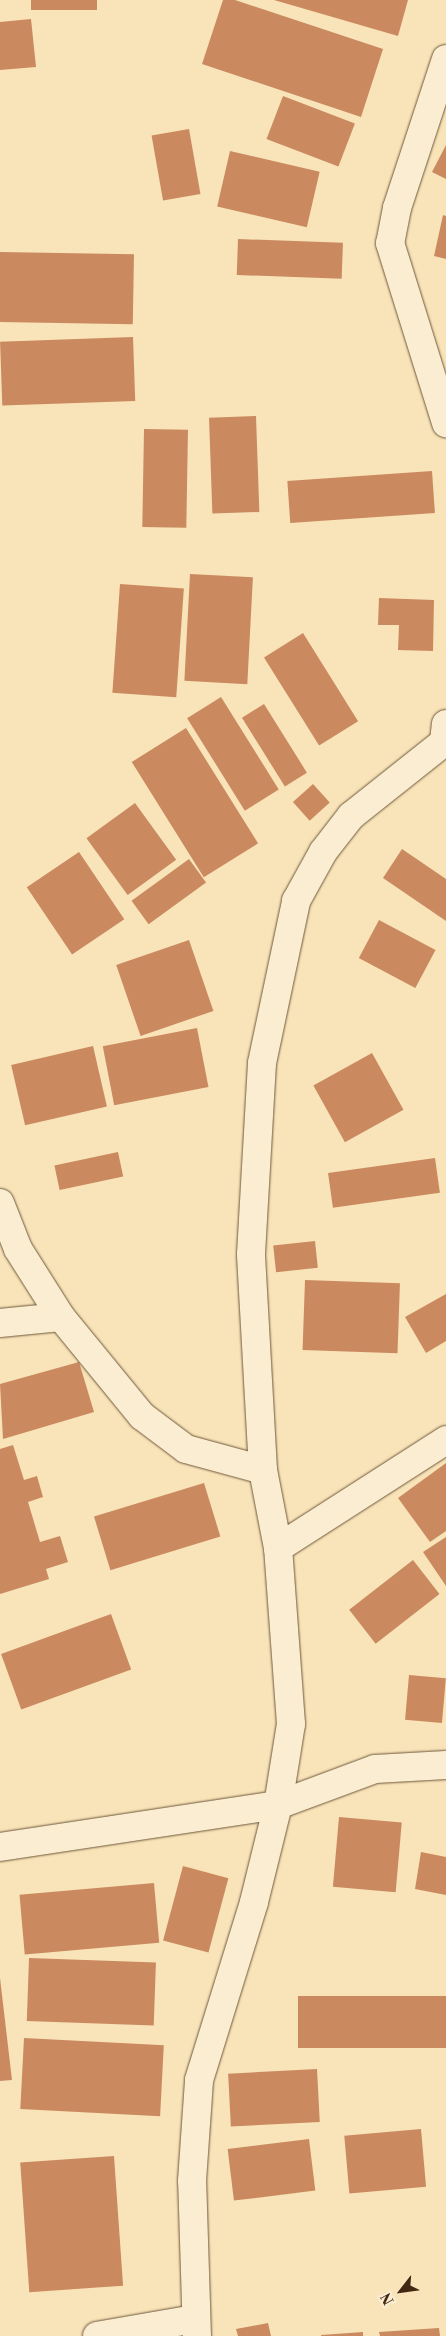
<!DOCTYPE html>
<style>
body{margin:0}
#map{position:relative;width:446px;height:2336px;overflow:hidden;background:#f8e4b8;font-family:"Libre Bodoni",serif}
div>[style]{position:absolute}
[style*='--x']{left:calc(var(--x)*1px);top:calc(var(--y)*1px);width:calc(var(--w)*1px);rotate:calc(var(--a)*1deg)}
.building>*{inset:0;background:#cb8960;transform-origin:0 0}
.roads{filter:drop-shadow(0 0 1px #70573c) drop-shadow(0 0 1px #70573c)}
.street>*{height:28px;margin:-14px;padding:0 14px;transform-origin:14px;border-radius:14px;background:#faedd1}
span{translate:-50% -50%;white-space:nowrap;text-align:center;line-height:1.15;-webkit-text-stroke:4px #faedd1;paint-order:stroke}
.north{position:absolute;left:376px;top:2266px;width:50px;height:50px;-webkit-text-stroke:4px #faedd1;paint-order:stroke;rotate:240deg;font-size:14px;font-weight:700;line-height:20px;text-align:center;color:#422813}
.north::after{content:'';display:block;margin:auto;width:18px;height:22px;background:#422813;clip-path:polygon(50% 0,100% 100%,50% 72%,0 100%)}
</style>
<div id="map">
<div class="building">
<i style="left:31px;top:0;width:66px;height:10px"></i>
<i style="clip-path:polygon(223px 0,235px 0,383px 49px,361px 117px,202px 64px)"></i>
<i style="clip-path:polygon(274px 0,408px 0,398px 36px)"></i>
<i style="clip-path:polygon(31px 19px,36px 67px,0 70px,0 22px)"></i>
<i style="left:283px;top:96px;width:77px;height:46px;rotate:21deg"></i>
<i style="left:189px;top:129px;width:66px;height:38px;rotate:80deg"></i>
<i style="clip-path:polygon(446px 145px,446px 179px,432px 172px)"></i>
<i style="left:230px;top:151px;width:92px;height:57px;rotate:13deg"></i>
<i style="clip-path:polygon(443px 215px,446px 216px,446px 259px,434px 256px)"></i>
<i style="left:238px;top:239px;width:105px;height:36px;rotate:2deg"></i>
<i style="left:0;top:252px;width:134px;height:70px;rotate:1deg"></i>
<i style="left:133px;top:337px;width:64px;height:133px;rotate:88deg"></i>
<i style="left:256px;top:416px;width:96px;height:47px;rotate:88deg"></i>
<i style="left:144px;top:429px;width:44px;height:98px;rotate:1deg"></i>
<i style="left:432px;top:471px;width:42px;height:145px;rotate:86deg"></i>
<i style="left:190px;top:574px;width:63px;height:107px;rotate:3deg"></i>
<i style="left:120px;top:584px;width:64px;height:109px;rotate:4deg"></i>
<i style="clip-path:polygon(379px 598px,434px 600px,433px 651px,398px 650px,399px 625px,378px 625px)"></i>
<i style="left:303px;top:633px;width:104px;height:46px;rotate:58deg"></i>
<i style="left:221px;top:697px;width:109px;height:40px;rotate:58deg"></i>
<i style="left:264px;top:704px;width:81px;height:26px;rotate:58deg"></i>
<i style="left:186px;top:728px;width:136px;height:64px;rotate:58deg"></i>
<i style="left:313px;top:784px;width:25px;height:27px;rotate:48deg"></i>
<i style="left:135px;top:803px;width:70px;height:60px;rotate:54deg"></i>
<i style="clip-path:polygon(402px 849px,446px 879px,446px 921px,383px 878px)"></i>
<i style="left:79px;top:852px;width:81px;height:63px;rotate:56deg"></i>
<i style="left:189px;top:859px;width:29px;height:71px;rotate:54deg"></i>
<i style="left:379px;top:920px;width:64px;height:43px;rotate:28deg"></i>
<i style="left:189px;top:940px;width:75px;height:77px;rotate:71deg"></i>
<i style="left:197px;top:1028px;width:60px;height:96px;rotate:79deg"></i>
<i style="left:93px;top:1046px;width:62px;height:84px;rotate:77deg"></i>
<i style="left:372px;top:1053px;width:65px;height:67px;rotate:61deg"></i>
<i style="left:118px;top:1152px;width:25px;height:65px;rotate:78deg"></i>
<i style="left:435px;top:1158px;width:35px;height:108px;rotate:82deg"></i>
<i style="left:315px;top:1241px;width:27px;height:42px;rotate:84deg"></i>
<i style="left:305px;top:1280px;width:95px;height:70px;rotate:2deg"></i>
<i style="clip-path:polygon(446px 1294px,446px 1341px,426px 1353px,405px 1317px)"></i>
<i style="clip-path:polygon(79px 1362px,94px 1412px,3px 1439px,0 1384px)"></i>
<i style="clip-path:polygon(13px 1445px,24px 1480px,37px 1476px,43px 1497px,28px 1502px,40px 1542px,60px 1536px,68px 1562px,46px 1569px,49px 1579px,0 1594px,0 1449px)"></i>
<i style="clip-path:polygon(446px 1463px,446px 1531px,430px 1542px,398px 1498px)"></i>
<i style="left:204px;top:1483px;width:56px;height:115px;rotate:73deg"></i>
<i style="clip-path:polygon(446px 1537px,446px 1586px,423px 1552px)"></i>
<i style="left:413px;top:1560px;width:43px;height:81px;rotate:52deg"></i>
<i style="left:111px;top:1614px;width:59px;height:117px;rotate:70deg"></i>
<i style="left:409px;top:1675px;width:37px;height:45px;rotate:5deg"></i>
<i style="left:339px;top:1817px;width:63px;height:70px;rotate:5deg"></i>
<i style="clip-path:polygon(421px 1852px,446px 1857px,446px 1895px,415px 1889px)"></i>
<i style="left:183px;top:1866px;width:47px;height:77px;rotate:15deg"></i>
<i style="left:154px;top:1883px;width:60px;height:135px;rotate:85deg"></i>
<i style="left:29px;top:1958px;width:127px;height:63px;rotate:2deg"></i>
<i style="clip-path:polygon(0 1978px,12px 2080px,0 2081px)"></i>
<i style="left:446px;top:1996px;width:52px;height:148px;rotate:90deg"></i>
<i style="left:24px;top:2038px;width:140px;height:71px;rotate:3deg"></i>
<i style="left:317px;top:2069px;width:53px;height:89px;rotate:87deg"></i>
<i style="left:421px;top:2129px;width:58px;height:77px;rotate:85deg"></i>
<i style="left:309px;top:2139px;width:52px;height:82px;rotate:83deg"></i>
<i style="left:114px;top:2156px;width:130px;height:94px;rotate:86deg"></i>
<i style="clip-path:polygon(268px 2323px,271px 2336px,238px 2336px,236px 2329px)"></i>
<i style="clip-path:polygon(439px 2328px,440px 2336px,380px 2336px,379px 2332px)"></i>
<i style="clip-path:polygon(363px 2332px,363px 2336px,321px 2336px,321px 2335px)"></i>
</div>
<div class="roads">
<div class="street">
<i style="--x:446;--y:59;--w:157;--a:108.2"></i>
<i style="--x:397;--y:208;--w:36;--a:101"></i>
<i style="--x:390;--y:243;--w:189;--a:72.7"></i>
<i style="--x:0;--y:1203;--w:49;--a:68.6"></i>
<i style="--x:18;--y:1249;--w:80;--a:57.7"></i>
<i style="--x:61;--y:1317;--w:128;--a:50.7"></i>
<i style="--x:142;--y:1416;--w:55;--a:36.9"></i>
<i style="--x:186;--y:1449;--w:80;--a:15.3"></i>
<i style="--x:0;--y:1323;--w:61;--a:-5.6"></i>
<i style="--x:278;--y:1548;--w:200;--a:-32.7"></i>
<i style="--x:0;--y:1847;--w:281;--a:-8.6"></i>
<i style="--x:278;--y:1805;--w:103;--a:-20.4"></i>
<i style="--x:375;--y:1769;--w:71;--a:-3.2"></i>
<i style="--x:97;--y:2336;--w:98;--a:-9.9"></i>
<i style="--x:197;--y:2336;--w:155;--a:-91.8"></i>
<i style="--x:192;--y:2181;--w:101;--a:-86"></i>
<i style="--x:199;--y:2080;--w:186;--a:-72.8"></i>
<i style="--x:254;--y:1902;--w:100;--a:-76.1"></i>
<i style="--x:278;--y:1805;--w:82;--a:-80.9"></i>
<i style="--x:291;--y:1724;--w:176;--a:-94.2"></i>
<i style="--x:278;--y:1548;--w:79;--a:-100.9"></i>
<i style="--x:263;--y:1470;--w:216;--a:-93.2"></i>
<i style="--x:251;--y:1254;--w:191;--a:-86.7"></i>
<i style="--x:262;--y:1063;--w:166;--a:-78.1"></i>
<i style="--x:296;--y:901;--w:56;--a:-61.1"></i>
<i style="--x:323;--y:852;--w:46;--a:-52.1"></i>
<i style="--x:351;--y:816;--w:119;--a:-38.5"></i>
<i style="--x:444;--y:742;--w:18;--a:-84"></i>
</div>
</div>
<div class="north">N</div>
</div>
